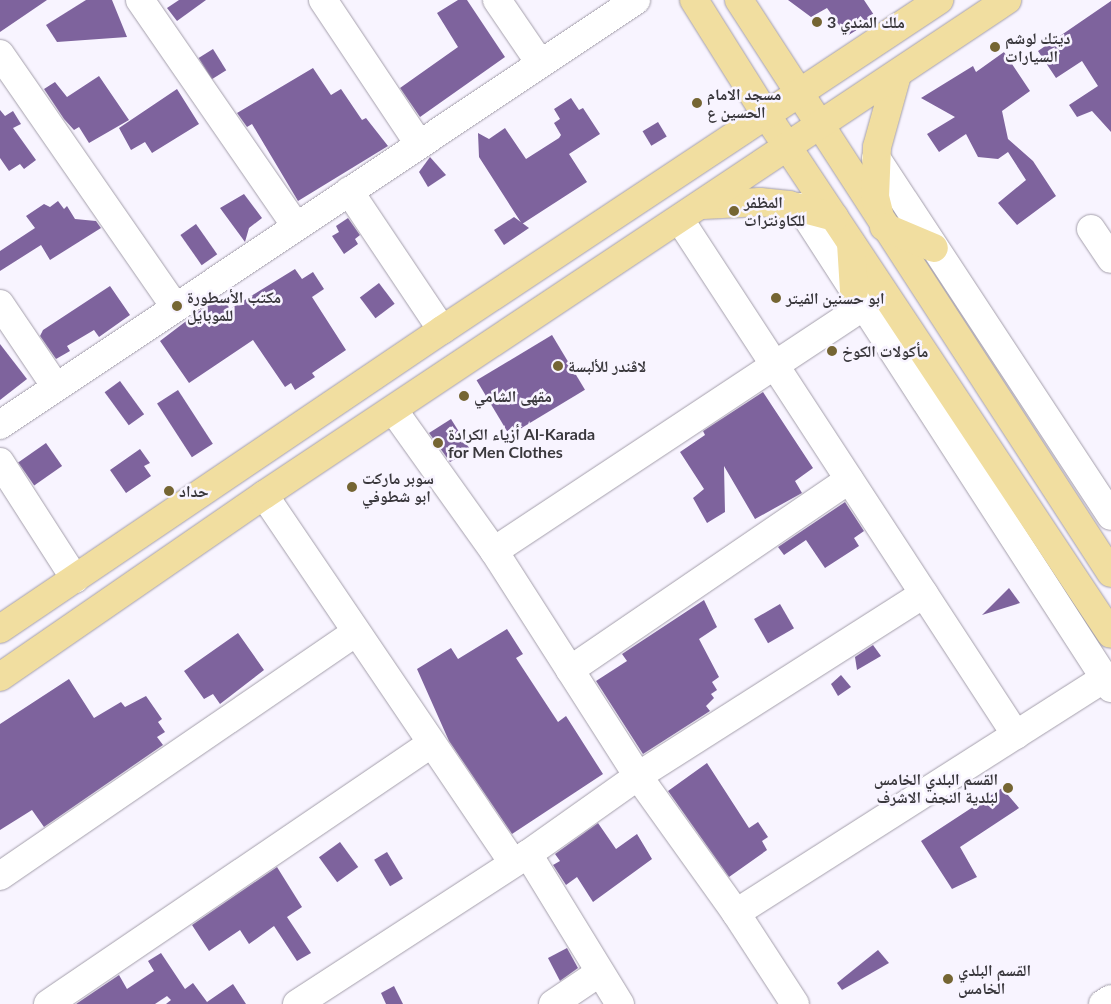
<!DOCTYPE html>
<meta charset="utf-8">
<style>
body{margin:0}
#map{position:relative;width:1111px;height:1004px;overflow:hidden;background:#f8f4ff;font-family:Lato,"Noto Naskh Arabic",sans-serif}
div>[style]{position:absolute}
[style*='--x']{left:calc(var(--x)*1px);top:calc(var(--y)*1px);width:calc(var(--w)*1px);rotate:calc(var(--a)*1deg)}
.building>*{inset:0;background:#7e639d;transform-origin:0 0}
.roads{filter:drop-shadow(0 0 1px #a49fab) drop-shadow(0 0 1px #a49fab)}
.minor>*{height:28px;margin:-14px;padding:0 14px;transform-origin:14px;border-radius:14px;background:#fff}
.major>*{height:28px;margin:-14px;padding:0 14px;transform-origin:14px;border-radius:14px;background:#f1dea0}
.dots>*{width:14px;height:14px;translate:-50% -50%;box-sizing:border-box;border:2px solid #f8f4ff;border-radius:50%}
span{translate:-50% -50%;white-space:nowrap;text-align:center;line-height:1.15;-webkit-text-stroke:5px #f8f4ff;paint-order:stroke}
.poi-label{font-size:16px;color:#3a383d;font-weight:700}
.left{translate:0 -50%;text-align:left}
.right{translate:-100% -50%;text-align:right}
</style>
<div id="map">
<div class="building">
<i style="clip-path:polygon(0 0,47px 0,0 32px)"></i>
<i style="clip-path:polygon(86px 0,112px 0,127px 37px,57px 42px,46px 25px)"></i>
<i style="clip-path:polygon(179px 0,206px 0,177px 21px,167px 8px)"></i>
<i style="clip-path:polygon(458px 0,467px 0,505px 57px,420px 117px,400px 88px,458px 47px,437px 13px)"></i>
<i style="clip-path:polygon(788px 0,864px 0,876px 18px,847px 36px,827px 8px,811px 17px)"></i>
<i style="clip-path:polygon(1111px 1px,1111px 132px,1092px 111px,1077px 117px,1069px 105px,1098px 86px,1082px 61px,1056px 78px,1038px 51px)"></i>
<i style="left:213px;top:49px;width:25px;height:17px;rotate:58deg"></i>
<i style="clip-path:polygon(1004px 52px,1030px 91px,1002px 111px,1008px 139px,1033px 161px,1056px 196px,1017px 225px,998px 203px,1026px 180px,1008px 152px,998px 159px,978px 157px,966px 134px,939px 152px,927px 134px,955px 117px,921px 98px,973px 66px,976px 72px)"></i>
<i style="clip-path:polygon(313px 68px,331px 95px,341px 89px,362px 120px,366px 118px,388px 146px,298px 201px,252px 124px,247px 127px,237px 113px)"></i>
<i style="clip-path:polygon(99px 76px,129px 120px,89px 143px,79px 127px,74px 130px,64px 119px,44px 89px,55px 82px,67px 97px)"></i>
<i style="clip-path:polygon(177px 89px,199px 124px,152px 153px,145px 142px,131px 150px,119px 128px)"></i>
<i style="clip-path:polygon(571px 98px,579px 110px,583px 108px,600px 134px,569px 154px,587px 182px,522px 224px,479px 157px,478px 133px,489px 139px,505px 128px,526px 159px,559px 138px,561px 135px,554px 123px,560px 119px,554px 109px)"></i>
<i style="clip-path:polygon(0 110px,5px 116px,13px 111px,21px 124px,13px 128px,36px 160px,24px 169px,20px 164px,9px 171px,0 158px)"></i>
<i style="left:658px;top:122px;width:17px;height:18px;rotate:59deg"></i>
<i style="clip-path:polygon(430px 157px,446px 175px,428px 187px,419px 172px)"></i>
<i style="clip-path:polygon(244px 194px,262px 218px,249px 228px,245px 242px,220px 208px)"></i>
<i style="clip-path:polygon(58px 201px,64px 209px,67px 206px,75px 219px,96px 221px,101px 228px,50px 260px,41px 245px,0 271px,0 251px,35px 228px,26px 216px,44px 204px,50px 207px)"></i>
<i style="clip-path:polygon(514px 217px,529px 228px,504px 245px,494px 230px)"></i>
<i style="clip-path:polygon(348px 218px,360px 235px,355px 239px,358px 244px,344px 254px,332px 236px,339px 232px,336px 226px)"></i>
<i style="left:196px;top:224px;width:37px;height:19px;rotate:55deg"></i>
<i style="clip-path:polygon(295px 269px,302px 279px,313px 272px,324px 289px,312px 297px,346px 350px,312px 373px,315px 377px,295px 390px,291px 383px,285px 387px,253px 340px,189px 383px,160px 341px,206px 306px,223px 298px,230px 309px)"></i>
<i style="left:379px;top:283px;width:26px;height:24px;rotate:53deg"></i>
<i style="clip-path:polygon(110px 286px,130px 315px,99px 337px,94px 330px,67px 346px,70px 351px,56px 359px,40px 336px,43px 330px)"></i>
<i style="left:552px;top:335px;width:64px;height:88px;rotate:59deg"></i>
<i style="clip-path:polygon(0 344px,27px 379px,0 400px)"></i>
<i style="left:120px;top:381px;width:41px;height:19px;rotate:54deg"></i>
<i style="left:178px;top:390px;width:64px;height:25px;rotate:57deg"></i>
<i style="clip-path:polygon(763px 392px,813px 468px,795px 481px,802px 493px,755px 519px,724px 466px,725px 512px,707px 523px,693px 498px,704px 489px,680px 452px,705px 435px,703px 431px)"></i>
<i style="clip-path:polygon(451px 419px,471px 451px,450px 462px,429px 433px)"></i>
<i style="left:46px;top:443px;width:28px;height:34px;rotate:55deg"></i>
<i style="clip-path:polygon(140px 449px,150px 463px,144px 466px,151px 476px,126px 493px,110px 470px)"></i>
<i style="clip-path:polygon(845px 502px,864px 531px,854px 538px,859px 546px,825px 568px,806px 540px,784px 555px,778px 547px)"></i>
<i style="clip-path:polygon(1009px 588px,1020px 603px,982px 615px)"></i>
<i style="clip-path:polygon(704px 600px,717px 627px,699px 639px,719px 677px,712px 682px,717px 690px,711px 694px,714px 698px,706px 706px,710px 711px,643px 754px,596px 681px,627px 661px,622px 654px)"></i>
<i style="left:780px;top:604px;width:28px;height:30px;rotate:60deg"></i>
<i style="clip-path:polygon(507px 629px,523px 654px,516px 658px,558px 722px,566px 716px,603px 774px,512px 834px,449px 741px,417px 669px,451px 648px,458px 659px)"></i>
<i style="clip-path:polygon(238px 633px,264px 670px,220px 704px,213px 694px,204px 699px,184px 671px)"></i>
<i style="clip-path:polygon(873px 645px,881px 656px,857px 670px,855px 657px)"></i>
<i style="clip-path:polygon(841px 675px,851px 687px,838px 696px,831px 684px)"></i>
<i style="clip-path:polygon(69px 679px,94px 718px,121px 702px,125px 707px,146px 696px,162px 719px,158px 722px,165px 732px,157px 737px,163px 745px,44px 827px,32px 810px,0 830px,0 724px)"></i>
<i style="clip-path:polygon(707px 763px,749px 828px,758px 822px,768px 837px,762px 841px,767px 850px,729px 877px,668px 791px)"></i>
<i style="clip-path:polygon(1002px 788px,1019px 808px,960px 847px,977px 877px,952px 889px,921px 841px)"></i>
<i style="clip-path:polygon(598px 823px,616px 849px,637px 834px,652px 859px,593px 902px,577px 877px,566px 885px,553px 865px,560px 861px,555px 854px)"></i>
<i style="left:340px;top:842px;width:31px;height:26px;rotate:54deg"></i>
<i style="left:387px;top:852px;width:31px;height:15px;rotate:59deg"></i>
<i style="clip-path:polygon(277px 867px,302px 907px,287px 917px,311px 953px,297px 961px,274px 926px,249px 944px,240px 930px,209px 951px,192px 925px)"></i>
<i style="clip-path:polygon(567px 948px,578px 968px,560px 981px,548px 958px)"></i>
<i style="clip-path:polygon(878px 950px,889px 963px,842px 990px,837px 983px)"></i>
<i style="clip-path:polygon(161px 953px,185px 989px,193px 983px,207px 1002px,233px 984px,246px 1004px,166px 1004px,171px 1000px,167px 996px,155px 1004px,76px 1004px,119px 975px,127px 989px,154px 971px,148px 961px)"></i>
<i style="clip-path:polygon(394px 986px,403px 1004px,386px 1004px,381px 993px)"></i>
</div>
<div class="roads">
<div class="minor">
<i style="--x:140;--y:0;--w:275;--a:55.4"></i>
<i style="--x:323;--y:0;--w:173;--a:56.3"></i>
<i style="--x:497;--y:0;--w:76;--a:55.7"></i>
<i style="--x:0;--y:54;--w:308;--a:55.3"></i>
<i style="--x:876;--y:158;--w:428;--a:56.7"></i>
<i style="--x:349;--y:191;--w:167;--a:56.2"></i>
<i style="--x:800;--y:207;--w:573;--a:57.11"></i>
<i style="--x:680;--y:220;--w:615;--a:56.88"></i>
<i style="--x:1091;--y:229;--w:36;--a:56"></i>
<i style="--x:0;--y:304;--w:100;--a:56"></i>
<i style="--x:394;--y:411;--w:172;--a:54.5"></i>
<i style="--x:494;--y:551;--w:267;--a:57.4"></i>
<i style="--x:638;--y:776;--w:168;--a:54.4"></i>
<i style="--x:736;--y:913;--w:108;--a:57"></i>
<i style="--x:0;--y:425;--w:765;--a:-33.75"></i>
<i style="--x:0;--y:462;--w:139;--a:57.3"></i>
<i style="--x:264;--y:495;--w:444;--a:55.9"></i>
<i style="--x:494;--y:551;--w:444;--a:-33.5"></i>
<i style="--x:570;--y:670;--w:338;--a:-34.3"></i>
<i style="--x:528;--y:854;--w:176;--a:58.5"></i>
<i style="--x:0;--y:876;--w:430;--a:-34.4"></i>
<i style="--x:736;--y:913;--w:437;--a:-32.5"></i>
<i style="--x:48;--y:1004;--w:462;--a:-34.2"></i>
<i style="--x:297;--y:1004;--w:275;--a:-33"></i>
<i style="--x:528;--y:854;--w:135;--a:-35.3"></i>
<i style="--x:638;--y:776;--w:339;--a:-32.5"></i>
<i style="--x:553;--y:1004;--w:55;--a:-34"></i>
<i style="--x:1103;--y:1004;--w:9;--a:-32"></i>
</div>
<div class="major">
<i style="--x:694;--y:0;--w:133;--a:57.9"></i>
<i style="--x:765;--y:113;--w:625;--a:56.41"></i>
<i style="--x:739;--y:0;--w:683;--a:57.01"></i>
<i style="--x:703;--y:205;--w:57;--a:-3"></i>
<i style="--x:760;--y:202;--w:29;--a:6"></i>
<i style="--x:789;--y:205;--w:47;--a:14.9"></i>
<i style="--x:879;--y:213;--w:16;--a:-104"></i>
<i style="--x:875;--y:197;--w:50;--a:-87.7"></i>
<i style="--x:877;--y:147;--w:75;--a:-74.5"></i>
<i style="--x:884;--y:227;--w:54;--a:22.8"></i>
<i style="--x:851;--y:243;--w:48;--a:86.4"></i>
<i style="--x:0;--y:629;--w:534;--a:-34.08"></i>
<i style="--x:442;--y:330;--w:597;--a:-33.58"></i>
<i style="--x:0;--y:677;--w:321;--a:-34.6"></i>
<i style="--x:264;--y:495;--w:893;--a:-33.67"></i>
</div>
</div>
<div class="dots">
<i style="left:817px;top:22px;background:#756533"></i>
<i style="left:995px;top:47px;background:#756533"></i>
<i style="left:697px;top:103px;background:#756533"></i>
<i style="left:734px;top:211px;background:#756533"></i>
<i style="left:776px;top:298px;background:#756533"></i>
<i style="left:177px;top:306px;background:#756533"></i>
<i style="left:832px;top:351px;background:#756533"></i>
<i style="left:558px;top:366px;background:#756533"></i>
<i style="left:464px;top:396px;background:#756533"></i>
<i style="left:438px;top:443px;background:#756533"></i>
<i style="left:352px;top:487px;background:#756533"></i>
<i style="left:169px;top:491px;background:#756533"></i>
<i style="left:1008px;top:788px;background:#756533"></i>
<i style="left:948px;top:979px;background:#756533"></i>
</div>
<div class="poi-label">
<span class="left" style="left:827px;top:22px">ملك المندي 3</span>
<span class="left" style="left:1005px;top:47px">ديتك لوشم<br>السيارات</span>
<span class="left" style="left:707px;top:103px">مسجد الامام<br>الحسين ع</span>
<span class="left" style="left:744px;top:211px">المظفر<br>للكاونترات</span>
<span class="left" style="left:187px;top:306px">مكتب الأسطورة<br>للموبايل</span>
<span class="left" style="left:786px;top:298px">ابو حسنين الفيتر</span>
<span class="left" style="left:842px;top:351px">مأكولات الكوخ</span>
<span class="left" style="left:568px;top:366px">لاڤندر للألبسة</span>
<span class="left" style="left:474px;top:396px">مقهى الشامي</span>
<span class="left" style="left:448px;top:443px">أزياء الكرادة Al-Karada<br>for Men Clothes</span>
<span class="left" style="left:362px;top:487px">سوبر ماركت<br>ابو شطوفي</span>
<span class="left" style="left:179px;top:491px">حداد</span>
<span class="right" style="left:998px;top:788px">القسم البلدي الخامس<br>لبلدية النجف الاشرف</span>
<span class="left" style="left:958px;top:979px">القسم البلدي<br>الخامس</span>
</div>
</div>
